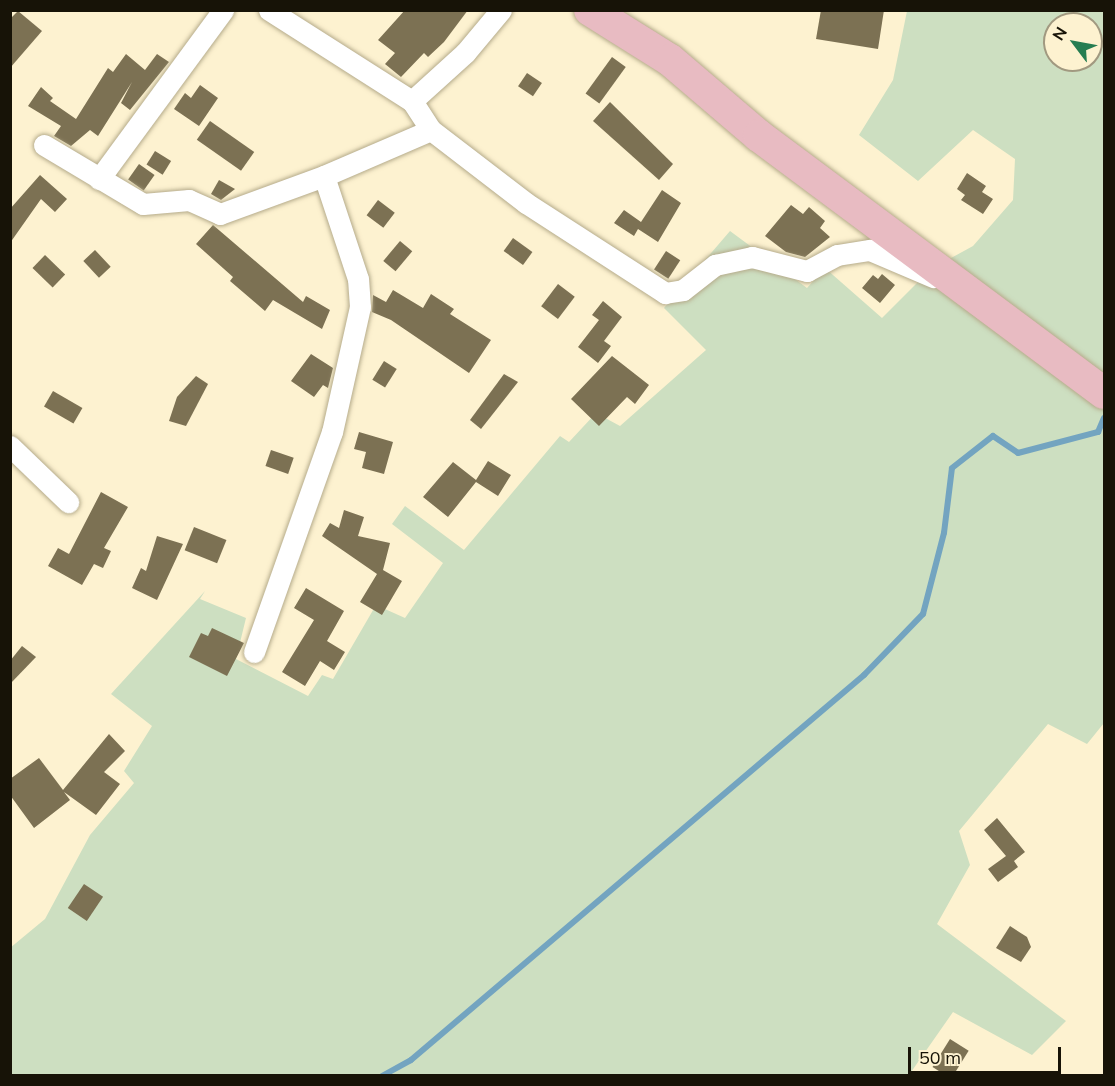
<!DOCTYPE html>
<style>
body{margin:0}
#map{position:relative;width:1115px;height:1086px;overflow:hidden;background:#fdf2d0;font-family:Mulish,sans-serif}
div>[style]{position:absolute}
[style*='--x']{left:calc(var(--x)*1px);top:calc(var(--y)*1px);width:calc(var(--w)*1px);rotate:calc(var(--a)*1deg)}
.green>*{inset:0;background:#cddfc1}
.stream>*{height:6px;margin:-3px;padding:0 3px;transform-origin:3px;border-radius:3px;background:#73a4c0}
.building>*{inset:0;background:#7c7153;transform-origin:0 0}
.roads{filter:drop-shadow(0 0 2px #b5ab8b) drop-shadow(0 0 2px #b5ab8b)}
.street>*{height:21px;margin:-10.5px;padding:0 10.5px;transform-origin:10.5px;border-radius:10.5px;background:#fff}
.primary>*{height:32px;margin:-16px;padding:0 16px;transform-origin:16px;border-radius:16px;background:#e8bbc2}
span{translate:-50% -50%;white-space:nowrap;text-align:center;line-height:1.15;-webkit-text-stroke:6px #fdf2d0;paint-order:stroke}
.frame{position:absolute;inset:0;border:12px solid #171307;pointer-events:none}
.north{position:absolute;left:1043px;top:12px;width:60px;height:60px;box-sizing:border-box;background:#fdf2d0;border:2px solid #a19980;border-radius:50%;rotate:302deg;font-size:16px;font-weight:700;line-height:24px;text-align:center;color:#171307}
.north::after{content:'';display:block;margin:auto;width:21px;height:27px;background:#267d51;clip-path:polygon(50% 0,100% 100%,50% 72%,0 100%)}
.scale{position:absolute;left:908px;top:1047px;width:153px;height:27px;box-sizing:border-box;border:3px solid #171307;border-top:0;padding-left:8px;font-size:18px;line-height:21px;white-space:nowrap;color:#171307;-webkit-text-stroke:4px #fdf2d0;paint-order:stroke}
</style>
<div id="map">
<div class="green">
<i style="clip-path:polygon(evenodd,907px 11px,1104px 11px,1104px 723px,1087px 744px,1048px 724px,959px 831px,970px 865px,937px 924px,1066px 1021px,1032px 1055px,953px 1012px,909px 1075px,11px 1075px,10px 948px,45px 919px,90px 835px,134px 783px,124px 771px,152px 726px,111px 694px,205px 591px,200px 599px,246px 618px,236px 659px,308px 696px,322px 675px,333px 679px,376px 605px,405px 618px,443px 563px,392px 524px,405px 506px,464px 550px,560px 436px,569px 442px,596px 413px,620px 426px,706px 350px,664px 308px,730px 231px,807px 288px,825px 268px,882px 318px,931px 269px,973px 246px,1013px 200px,1015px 159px,973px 130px,918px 181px,859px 135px,893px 80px,907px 11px,1055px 24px,1091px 24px,1091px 60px,1055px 60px,1055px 24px)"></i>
</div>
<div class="stream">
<i style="--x:382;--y:1076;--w:33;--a:-29"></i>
<i style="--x:411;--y:1060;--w:595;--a:-40.36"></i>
<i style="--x:864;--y:675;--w:85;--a:-46"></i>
<i style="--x:923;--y:614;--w:84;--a:-75.5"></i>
<i style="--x:944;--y:533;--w:65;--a:-83"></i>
<i style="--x:952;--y:468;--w:52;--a:-38"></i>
<i style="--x:993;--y:436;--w:30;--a:34"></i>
<i style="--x:1018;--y:453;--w:83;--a:-14.7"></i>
<i style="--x:1098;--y:432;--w:15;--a:-67"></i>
</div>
<div class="building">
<i style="clip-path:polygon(405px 10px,468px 10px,444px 42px,428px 57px,424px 53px,401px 77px,385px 64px,395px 53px,378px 40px)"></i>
<i style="clip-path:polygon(821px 10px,884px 10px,878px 49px,816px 39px)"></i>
<i style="clip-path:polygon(18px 11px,42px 31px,10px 68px,10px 19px)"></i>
<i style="clip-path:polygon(126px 54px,145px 70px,157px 54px,169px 62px,130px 110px,121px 103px,132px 82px,98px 136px,90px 130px,71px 146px,54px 136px,61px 126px,28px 106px,41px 87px,53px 98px,50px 101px,76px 119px,108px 68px,113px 72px)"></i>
<i style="left:612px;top:57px;width:17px;height:45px;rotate:36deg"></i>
<i style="left:527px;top:73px;width:18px;height:16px;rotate:34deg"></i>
<i style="clip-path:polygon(200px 85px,218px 98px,199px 126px,174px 109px,185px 93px,191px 98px)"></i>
<i style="clip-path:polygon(610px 102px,673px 164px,659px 180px,593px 121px)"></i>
<i style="left:210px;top:121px;width:54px;height:23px;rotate:35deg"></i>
<i style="left:155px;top:151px;width:19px;height:16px;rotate:32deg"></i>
<i style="left:139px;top:164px;width:19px;height:19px;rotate:35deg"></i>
<i style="clip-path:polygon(967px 173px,986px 186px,982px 192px,993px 199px,983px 214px,961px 200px,965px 195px,957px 189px)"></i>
<i style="clip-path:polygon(40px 175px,67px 199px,55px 212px,41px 199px,10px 243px,10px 209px)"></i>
<i style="clip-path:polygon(219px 180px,235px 189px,221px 200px,211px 194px)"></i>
<i style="clip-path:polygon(662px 190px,681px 203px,658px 242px,638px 229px,634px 236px,614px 223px,624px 210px,641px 222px)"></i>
<i style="left:378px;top:200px;width:21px;height:19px;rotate:37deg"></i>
<i style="clip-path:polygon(791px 205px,803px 214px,809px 207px,825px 221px,820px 228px,830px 237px,805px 257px,786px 252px,765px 236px)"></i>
<i style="clip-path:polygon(213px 225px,303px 302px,306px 296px,330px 310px,322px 329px,273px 300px,265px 311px,230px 281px,233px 277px,196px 244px)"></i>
<i style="left:513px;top:238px;width:24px;height:16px;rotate:36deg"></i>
<i style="left:400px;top:241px;width:16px;height:26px;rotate:40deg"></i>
<i style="left:95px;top:250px;width:23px;height:16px;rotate:47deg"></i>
<i style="left:666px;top:251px;width:17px;height:22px;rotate:33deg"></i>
<i style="left:45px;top:255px;width:28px;height:18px;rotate:44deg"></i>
<i style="clip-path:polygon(882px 274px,895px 285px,880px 303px,862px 288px,873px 275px,878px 279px)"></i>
<i style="left:558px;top:284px;width:21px;height:28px;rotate:37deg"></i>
<i style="clip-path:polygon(393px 290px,423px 308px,431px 294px,454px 309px,450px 314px,491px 340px,469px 373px,391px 320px,372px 312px,373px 295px,386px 302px)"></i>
<i style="clip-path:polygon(603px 301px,622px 317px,604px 341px,611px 346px,598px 363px,578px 347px,599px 320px,592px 315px)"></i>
<i style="clip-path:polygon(311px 354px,333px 368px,328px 388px,323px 385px,314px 397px,291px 381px)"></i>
<i style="clip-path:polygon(612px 356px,649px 385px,635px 404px,627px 397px,599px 426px,571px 399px)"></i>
<i style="left:384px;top:361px;width:15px;height:22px;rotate:32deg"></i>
<i style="clip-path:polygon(504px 374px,518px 382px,481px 429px,470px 420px)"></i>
<i style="clip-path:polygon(196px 376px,208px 384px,186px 426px,169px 421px,177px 397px)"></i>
<i style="left:53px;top:391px;width:34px;height:18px;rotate:30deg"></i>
<i style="clip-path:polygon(359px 432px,393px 442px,384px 474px,362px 468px,366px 452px,354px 449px)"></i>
<i style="left:271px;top:450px;width:24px;height:17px;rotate:19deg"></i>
<i style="clip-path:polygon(488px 461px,511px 475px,498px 496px,476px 482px,448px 517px,423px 497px,453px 462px,476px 480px)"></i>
<i style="clip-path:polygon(101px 492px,128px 507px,104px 548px,111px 551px,103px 568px,94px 564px,82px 585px,48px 566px,58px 548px,69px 554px)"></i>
<i style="clip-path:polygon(344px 510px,364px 517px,358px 536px,390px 543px,383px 570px,402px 581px,382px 615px,360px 602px,377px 574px,322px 536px,330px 523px,339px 528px)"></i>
<i style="left:194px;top:527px;width:35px;height:25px;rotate:22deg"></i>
<i style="clip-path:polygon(157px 536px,183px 544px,157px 600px,132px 588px,141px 568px,146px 571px)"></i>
<i style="clip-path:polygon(306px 588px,344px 611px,327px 641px,345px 652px,334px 670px,320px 661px,305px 686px,282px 672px,314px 620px,294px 608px)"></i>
<i style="clip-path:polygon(212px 628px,244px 643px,227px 676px,189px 657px,201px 633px,208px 636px)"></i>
<i style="clip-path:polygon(22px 646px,36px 657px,10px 684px,10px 661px)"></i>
<i style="clip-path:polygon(109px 734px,125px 751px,104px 772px,120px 784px,96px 815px,64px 792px,70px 800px,34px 828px,10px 795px,10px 779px,39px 758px,63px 790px)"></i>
<i style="clip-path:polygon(997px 818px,1025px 852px,1014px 861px,1018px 867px,998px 882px,988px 869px,1006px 856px,984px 830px)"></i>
<i style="left:84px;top:884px;width:23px;height:29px;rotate:34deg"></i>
<i style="clip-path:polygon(1010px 926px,1027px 937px,1031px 947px,1021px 962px,996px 948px)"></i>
<i style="left:950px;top:1039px;width:22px;height:33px;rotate:32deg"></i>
</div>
<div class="roads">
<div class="street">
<i style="--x:269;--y:10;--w:169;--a:32.5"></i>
<i style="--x:412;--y:101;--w:35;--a:57"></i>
<i style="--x:431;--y:130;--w:120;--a:37.5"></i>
<i style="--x:526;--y:203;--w:166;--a:32.9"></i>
<i style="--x:665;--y:293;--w:18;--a:-9"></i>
<i style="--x:683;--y:290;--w:41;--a:-38"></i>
<i style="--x:715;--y:265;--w:38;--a:-12"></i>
<i style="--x:752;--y:257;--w:57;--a:14.3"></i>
<i style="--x:807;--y:271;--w:34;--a:-28"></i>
<i style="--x:837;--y:255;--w:33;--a:-9"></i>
<i style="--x:870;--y:250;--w:69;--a:23.2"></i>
<i style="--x:412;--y:101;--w:72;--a:-42.2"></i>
<i style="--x:465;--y:53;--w:56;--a:-50.1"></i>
<i style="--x:44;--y:145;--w:115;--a:30.8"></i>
<i style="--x:143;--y:204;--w:46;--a:-5"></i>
<i style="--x:189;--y:200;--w:34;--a:24"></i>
<i style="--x:220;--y:214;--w:111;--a:-20.1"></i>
<i style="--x:324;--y:176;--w:116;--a:-23.3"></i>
<i style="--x:99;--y:179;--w:210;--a:-53.7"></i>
<i style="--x:10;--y:446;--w:81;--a:44"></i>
<i style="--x:254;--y:652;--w:233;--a:-70.5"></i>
<i style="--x:332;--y:432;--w:128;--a:-77.4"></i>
<i style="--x:360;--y:307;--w:28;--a:-94"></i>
<i style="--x:358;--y:279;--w:108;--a:-108.3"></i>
</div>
<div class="primary">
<i style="--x:590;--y:10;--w:94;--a:32"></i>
<i style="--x:670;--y:60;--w:117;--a:40.5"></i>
<i style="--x:759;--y:136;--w:430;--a:36.7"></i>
</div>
</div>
<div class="frame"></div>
<div class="north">N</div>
<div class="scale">50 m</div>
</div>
